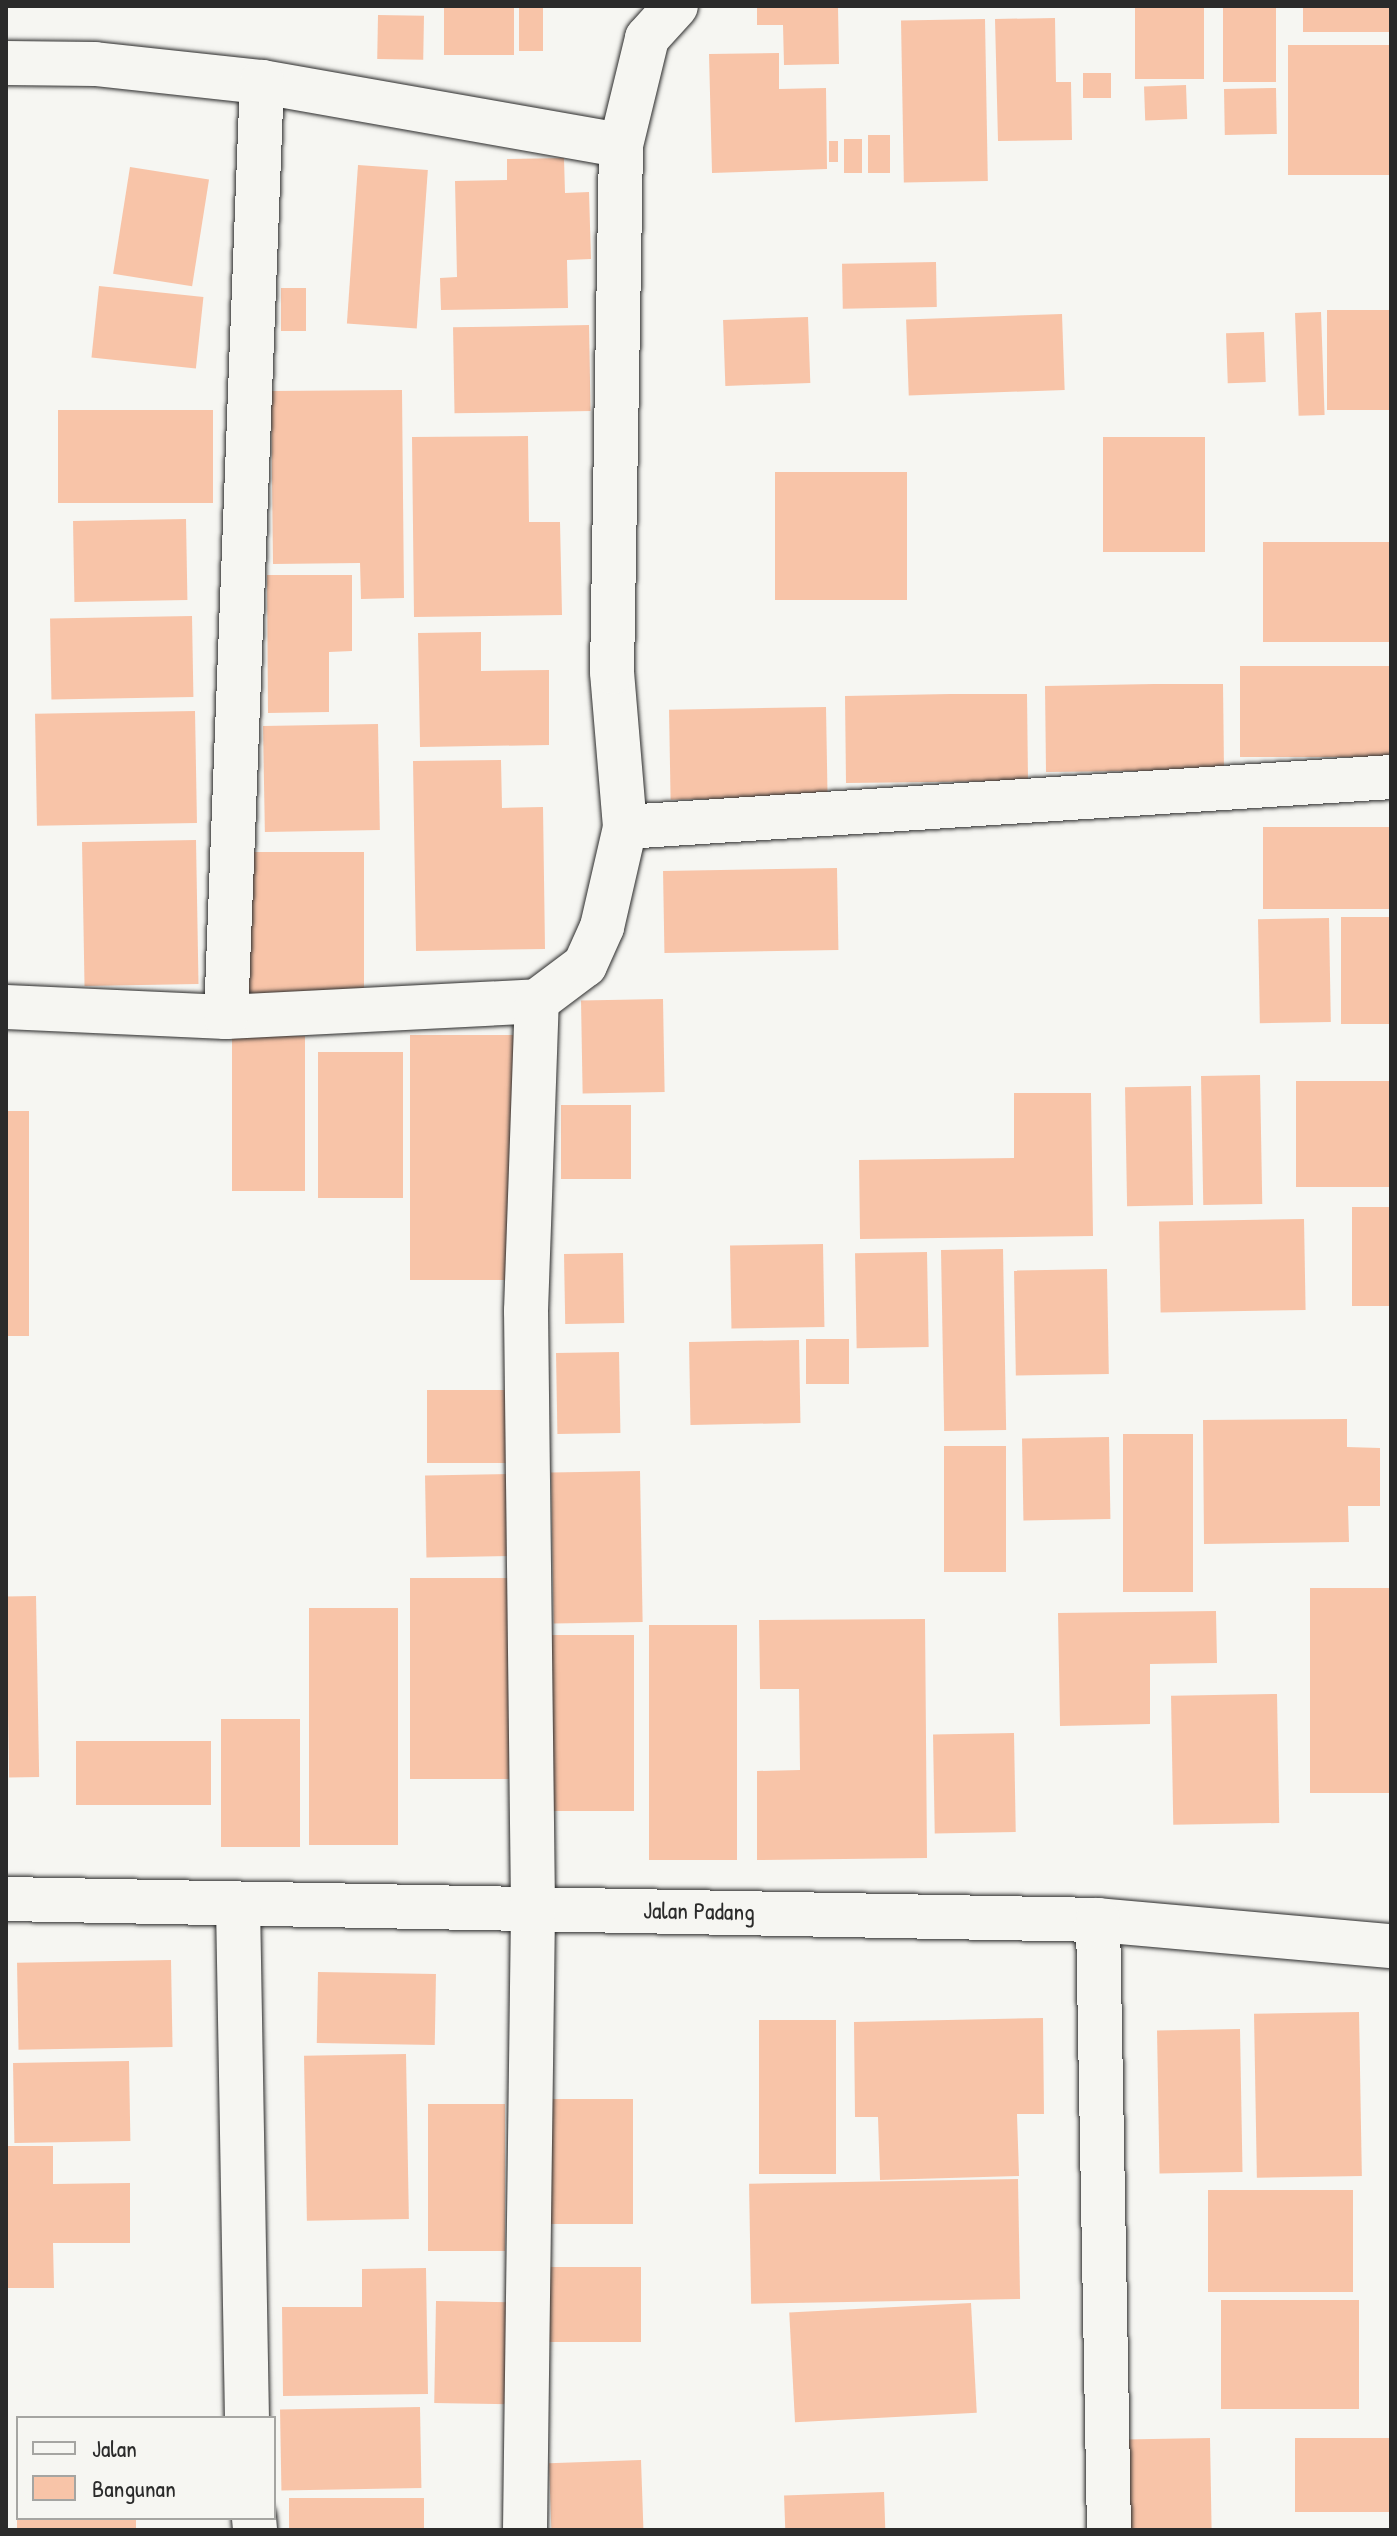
<!DOCTYPE html>
<style>
body{margin:0}
#map{position:relative;width:1397px;height:2536px;overflow:hidden;background:#f6f6f2;font-family:"Patrick Hand",sans-serif}
div>[style]{position:absolute}
[style*='--x']{left:calc(var(--x)*1px);top:calc(var(--y)*1px);width:calc(var(--w)*1px);rotate:calc(var(--a)*1deg)}
.building>*{inset:0;background:#f8c4a8;transform-origin:0 0}
.roads{filter:drop-shadow(0 0 2px #2b2b2b) drop-shadow(0 0 2px #2b2b2b)}
.minor>*{height:44px;margin:-22px;padding:0 22px;transform-origin:22px;border-radius:22px;background:#f6f6f2}
span{translate:-50% -50%;white-space:nowrap;text-align:center;line-height:1.15;-webkit-text-stroke:7px #f6f6f2;paint-order:stroke}
.street-label{font-size:24px;color:#2b2b2b}
.frame{position:absolute;inset:0;border:8px solid #2b2b2b;pointer-events:none}
.legend{position:absolute;left:16px;top:2416px;width:260px;height:104px;box-sizing:border-box;background:#f6f6f2;border:2px solid #a5a5a2;margin:0;padding:10px 14px;list-style:none;font-size:24px;color:#2b2b2b}
.legend li{display:flex;align-items:center;gap:16px;height:40px}
.legend b{width:40px;border:2px solid #a5a5a2}
</style>
<div id="map">
<div class="building">
<i style="left:444px;top:6px;width:70px;height:49px"></i>
<i style="left:519px;top:6px;width:24px;height:45px"></i>
<i style="clip-path:polygon(757px 6px,838px 6px,839px 64px,784px 65px,783px 25px,757px 25px)"></i>
<i style="left:1135px;top:6px;width:69px;height:73px"></i>
<i style="left:1223px;top:6px;width:53px;height:76px"></i>
<i style="left:1303px;top:6px;width:88px;height:26px"></i>
<i style="left:378px;top:15px;width:46px;height:44px;rotate:1deg"></i>
<i style="clip-path:polygon(1055px 18px,1056px 82px,1071px 82px,1072px 140px,998px 141px,995px 19px)"></i>
<i style="left:985px;top:19px;width:162px;height:84px;rotate:89deg"></i>
<i style="left:1391px;top:45px;width:130px;height:103px;rotate:90deg"></i>
<i style="clip-path:polygon(779px 53px,779px 89px,826px 88px,827px 169px,712px 173px,709px 54px)"></i>
<i style="left:1083px;top:73px;width:28px;height:25px"></i>
<i style="left:1186px;top:85px;width:34px;height:42px;rotate:88deg"></i>
<i style="left:1276px;top:88px;width:46px;height:52px;rotate:89deg"></i>
<i style="left:868px;top:135px;width:22px;height:38px"></i>
<i style="left:844px;top:139px;width:18px;height:34px"></i>
<i style="left:829px;top:141px;width:9px;height:21px"></i>
<i style="clip-path:polygon(564px 158px,565px 193px,589px 192px,591px 259px,567px 260px,568px 308px,441px 310px,440px 278px,457px 277px,455px 181px,507px 180px,507px 159px)"></i>
<i style="left:358px;top:165px;width:70px;height:159px;rotate:4deg"></i>
<i style="left:130px;top:167px;width:80px;height:108px;rotate:9deg"></i>
<i style="left:936px;top:262px;width:45px;height:94px;rotate:89deg"></i>
<i style="left:99px;top:286px;width:105px;height:72px;rotate:6deg"></i>
<i style="left:281px;top:288px;width:25px;height:43px"></i>
<i style="left:1391px;top:310px;width:100px;height:64px;rotate:90deg"></i>
<i style="left:1321px;top:312px;width:103px;height:26px;rotate:88deg"></i>
<i style="left:1062px;top:314px;width:76px;height:156px;rotate:88deg"></i>
<i style="left:808px;top:317px;width:66px;height:85px;rotate:88deg"></i>
<i style="left:589px;top:325px;width:86px;height:136px;rotate:89deg"></i>
<i style="left:1264px;top:332px;width:50px;height:38px;rotate:88deg"></i>
<i style="clip-path:polygon(402px 390px,404px 598px,361px 599px,360px 563px,273px 564px,271px 391px)"></i>
<i style="left:213px;top:410px;width:93px;height:155px;rotate:90deg"></i>
<i style="clip-path:polygon(528px 436px,529px 522px,560px 522px,562px 615px,414px 617px,412px 437px)"></i>
<i style="left:1205px;top:437px;width:115px;height:102px;rotate:90deg"></i>
<i style="left:907px;top:472px;width:128px;height:132px;rotate:90deg"></i>
<i style="left:186px;top:519px;width:81px;height:113px;rotate:89deg"></i>
<i style="left:1391px;top:542px;width:100px;height:128px;rotate:90deg"></i>
<i style="clip-path:polygon(267px 575px,352px 575px,352px 651px,329px 652px,329px 712px,268px 713px)"></i>
<i style="left:192px;top:616px;width:81px;height:142px;rotate:89deg"></i>
<i style="clip-path:polygon(481px 632px,481px 671px,549px 670px,549px 745px,420px 747px,418px 633px)"></i>
<i style="left:1391px;top:666px;width:91px;height:151px;rotate:90deg"></i>
<i style="clip-path:polygon(1154px 684px,1223px 684px,1224px 770px,1046px 772px,1045px 686px)"></i>
<i style="clip-path:polygon(950px 694px,1027px 694px,1028px 781px,846px 783px,845px 696px)"></i>
<i style="left:826px;top:707px;width:90px;height:157px;rotate:89deg"></i>
<i style="left:195px;top:711px;width:112px;height:160px;rotate:89deg"></i>
<i style="left:378px;top:724px;width:106px;height:115px;rotate:89deg"></i>
<i style="clip-path:polygon(501px 760px,502px 808px,543px 807px,545px 949px,416px 951px,413px 761px)"></i>
<i style="left:1391px;top:827px;width:82px;height:128px;rotate:90deg"></i>
<i style="left:196px;top:840px;width:144px;height:114px;rotate:89deg"></i>
<i style="left:364px;top:852px;width:146px;height:118px;rotate:90deg"></i>
<i style="left:837px;top:868px;width:82px;height:174px;rotate:89deg"></i>
<i style="left:1341px;top:917px;width:50px;height:107px"></i>
<i style="left:1329px;top:918px;width:104px;height:71px;rotate:89deg"></i>
<i style="left:663px;top:999px;width:93px;height:82px;rotate:89deg"></i>
<i style="left:516px;top:1035px;width:245px;height:106px;rotate:90deg"></i>
<i style="left:232px;top:1036px;width:73px;height:155px"></i>
<i style="left:403px;top:1052px;width:146px;height:85px;rotate:90deg"></i>
<i style="left:1260px;top:1075px;width:129px;height:59px;rotate:89deg"></i>
<i style="left:1391px;top:1081px;width:106px;height:95px;rotate:90deg"></i>
<i style="left:1191px;top:1086px;width:119px;height:66px;rotate:89deg"></i>
<i style="clip-path:polygon(1014px 1093px,1091px 1093px,1093px 1236px,860px 1239px,859px 1160px,1014px 1158px)"></i>
<i style="left:561px;top:1105px;width:70px;height:74px"></i>
<i style="left:6px;top:1111px;width:23px;height:225px"></i>
<i style="left:1391px;top:1207px;width:99px;height:39px;rotate:90deg"></i>
<i style="left:1304px;top:1219px;width:91px;height:145px;rotate:89deg"></i>
<i style="left:823px;top:1244px;width:83px;height:93px;rotate:89deg"></i>
<i style="left:1003px;top:1249px;width:181px;height:62px;rotate:89deg"></i>
<i style="left:927px;top:1252px;width:95px;height:72px;rotate:89deg"></i>
<i style="left:623px;top:1253px;width:70px;height:59px;rotate:89deg"></i>
<i style="left:1107px;top:1269px;width:105px;height:93px;rotate:89deg"></i>
<i style="left:806px;top:1339px;width:43px;height:45px"></i>
<i style="left:799px;top:1340px;width:83px;height:110px;rotate:89deg"></i>
<i style="left:619px;top:1352px;width:81px;height:63px;rotate:89deg"></i>
<i style="left:427px;top:1390px;width:79px;height:73px"></i>
<i style="clip-path:polygon(1347px 1419px,1347px 1447px,1380px 1448px,1380px 1506px,1348px 1506px,1349px 1542px,1204px 1544px,1203px 1420px)"></i>
<i style="left:1123px;top:1434px;width:70px;height:158px"></i>
<i style="left:1109px;top:1437px;width:82px;height:87px;rotate:89deg"></i>
<i style="left:944px;top:1446px;width:62px;height:126px"></i>
<i style="left:640px;top:1471px;width:151px;height:89px;rotate:89deg"></i>
<i style="left:514px;top:1474px;width:82px;height:89px;rotate:89deg"></i>
<i style="left:410px;top:1578px;width:99px;height:201px"></i>
<i style="left:1391px;top:1588px;width:205px;height:81px;rotate:90deg"></i>
<i style="left:36px;top:1596px;width:181px;height:30px;rotate:89deg"></i>
<i style="left:398px;top:1608px;width:237px;height:89px;rotate:90deg"></i>
<i style="clip-path:polygon(1216px 1611px,1217px 1663px,1150px 1664px,1150px 1724px,1060px 1726px,1058px 1613px)"></i>
<i style="clip-path:polygon(925px 1619px,927px 1858px,757px 1860px,757px 1771px,800px 1770px,799px 1689px,760px 1689px,759px 1620px)"></i>
<i style="left:649px;top:1625px;width:88px;height:235px"></i>
<i style="left:552px;top:1635px;width:82px;height:176px"></i>
<i style="left:1277px;top:1694px;width:129px;height:106px;rotate:89deg"></i>
<i style="left:300px;top:1719px;width:128px;height:79px;rotate:90deg"></i>
<i style="left:1014px;top:1733px;width:99px;height:81px;rotate:89deg"></i>
<i style="left:211px;top:1741px;width:64px;height:135px;rotate:90deg"></i>
<i style="left:171px;top:1960px;width:87px;height:154px;rotate:89deg"></i>
<i style="left:318px;top:1972px;width:118px;height:71px;rotate:1deg"></i>
<i style="left:1359px;top:2012px;width:164px;height:105px;rotate:89deg"></i>
<i style="clip-path:polygon(1043px 2018px,1044px 2114px,1017px 2114px,1019px 2176px,880px 2180px,878px 2117px,855px 2117px,854px 2022px)"></i>
<i style="left:836px;top:2020px;width:154px;height:77px;rotate:90deg"></i>
<i style="left:1240px;top:2029px;width:143px;height:83px;rotate:89deg"></i>
<i style="left:406px;top:2054px;width:165px;height:102px;rotate:89deg"></i>
<i style="left:129px;top:2061px;width:80px;height:116px;rotate:89deg"></i>
<i style="left:633px;top:2099px;width:125px;height:83px;rotate:90deg"></i>
<i style="left:428px;top:2104px;width:77px;height:147px"></i>
<i style="clip-path:polygon(6px 2146px,53px 2146px,53px 2184px,130px 2183px,130px 2243px,53px 2243px,54px 2288px,6px 2288px)"></i>
<i style="left:1018px;top:2179px;width:120px;height:269px;rotate:89deg"></i>
<i style="left:1353px;top:2190px;width:102px;height:145px;rotate:90deg"></i>
<i style="left:544px;top:2267px;width:97px;height:75px"></i>
<i style="clip-path:polygon(426px 2268px,428px 2394px,283px 2396px,282px 2307px,362px 2307px,362px 2269px)"></i>
<i style="left:1221px;top:2300px;width:138px;height:109px"></i>
<i style="left:436px;top:2301px;width:83px;height:102px;rotate:1deg"></i>
<i style="left:971px;top:2303px;width:110px;height:182px;rotate:87deg"></i>
<i style="left:420px;top:2407px;width:81px;height:140px;rotate:89deg"></i>
<i style="left:1210px;top:2438px;width:92px;height:86px;rotate:89deg"></i>
<i style="left:1391px;top:2438px;width:74px;height:96px;rotate:90deg"></i>
<i style="left:641px;top:2460px;width:70px;height:92px;rotate:88deg"></i>
<i style="left:884px;top:2492px;width:38px;height:100px;rotate:88deg"></i>
<i style="left:424px;top:2498px;width:32px;height:135px;rotate:90deg"></i>
<i style="left:17px;top:2518px;width:119px;height:12px"></i>
</div>
<div class="roads">
<div class="minor">
<i style="--x:6;--y:63;--w:89;--a:0.6"></i>
<i style="--x:95;--y:64;--w:168;--a:6.2"></i>
<i style="--x:262;--y:82;--w:364;--a:10"></i>
<i style="--x:625;--y:827;--w:768;--a:-3.73"></i>
<i style="--x:6;--y:1007;--w:220;--a:2.6"></i>
<i style="--x:226;--y:1017;--w:311;--a:-2.9"></i>
<i style="--x:226;--y:1017;--w:936;--a:-87.8"></i>
<i style="--x:6;--y:1899;--w:1092;--a:1.1"></i>
<i style="--x:1098;--y:1920;--w:294;--a:5.1"></i>
<i style="--x:238;--y:1904;--w:514;--a:89"></i>
<i style="--x:1098;--y:1920;--w:610;--a:88.97"></i>
<i style="--x:254;--y:2518;--w:12;--a:85"></i>
<i style="--x:525;--y:2530;--w:622;--a:-89.26"></i>
<i style="--x:533;--y:1908;--w:597;--a:-90.67"></i>
<i style="--x:526;--y:1311;--w:310;--a:-88"></i>
<i style="--x:537;--y:1001;--w:60;--a:-36.9"></i>
<i style="--x:585;--y:965;--w:42;--a:-65.9"></i>
<i style="--x:602;--y:927;--w:103;--a:-77"></i>
<i style="--x:625;--y:827;--w:156;--a:-94.8"></i>
<i style="--x:612;--y:672;--w:527;--a:-89.02"></i>
<i style="--x:621;--y:145;--w:110;--a:-76.3"></i>
<i style="--x:647;--y:38;--w:43;--a:-47.8"></i>
</div>
</div>
<div class="street-label">
<span style="left:699px;top:1911px;rotate:1deg">Jalan Padang</span>
</div>
<div class="frame"></div>
<ul class="legend">
<li><b style="height:10px;background:#f6f6f2"></b>Jalan</li>
<li><b style="height:22px;background:#f8c4a8"></b>Bangunan</li>
</ul>
</div>
